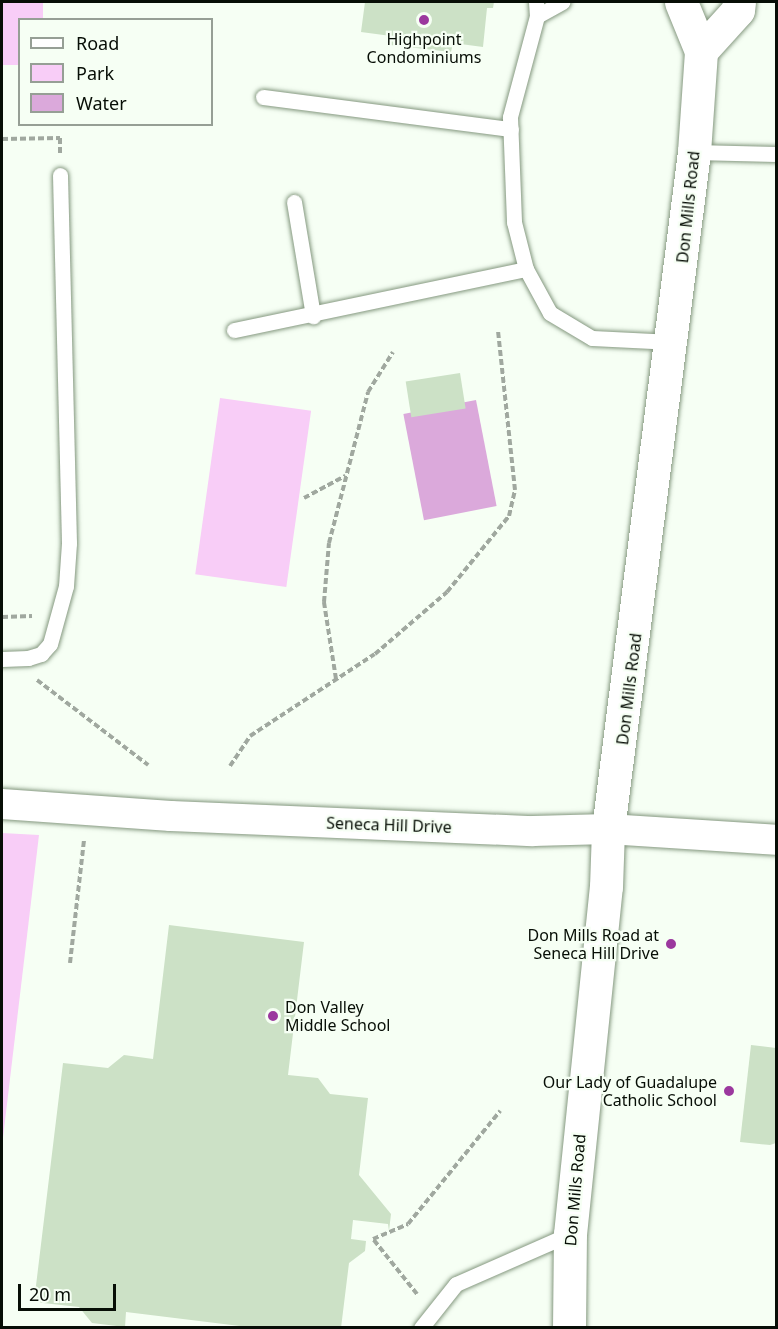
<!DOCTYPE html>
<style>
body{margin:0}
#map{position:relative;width:778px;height:1329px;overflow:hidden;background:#f6fff4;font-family:"Noto Sans",sans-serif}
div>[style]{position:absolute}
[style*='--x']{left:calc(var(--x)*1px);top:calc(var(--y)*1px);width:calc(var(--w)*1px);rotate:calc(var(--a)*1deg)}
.green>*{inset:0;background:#f8cdf7;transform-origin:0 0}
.water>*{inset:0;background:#dba9db;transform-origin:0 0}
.building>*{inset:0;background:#cce1c6;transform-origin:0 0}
.path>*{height:4px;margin-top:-2px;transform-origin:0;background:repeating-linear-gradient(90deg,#a0a89f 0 6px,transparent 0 9px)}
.roads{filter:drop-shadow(0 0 2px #859980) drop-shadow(0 0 2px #859980)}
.lane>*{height:15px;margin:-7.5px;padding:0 7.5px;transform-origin:7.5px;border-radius:7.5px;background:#fff}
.street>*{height:30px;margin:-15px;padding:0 15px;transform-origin:15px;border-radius:15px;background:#fff}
.secondary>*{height:33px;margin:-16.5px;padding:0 16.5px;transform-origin:16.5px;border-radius:16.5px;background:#fff}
.dots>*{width:16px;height:16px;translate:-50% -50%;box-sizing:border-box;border:3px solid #f6fff4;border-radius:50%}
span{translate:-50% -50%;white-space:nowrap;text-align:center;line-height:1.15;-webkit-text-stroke:4.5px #f6fff4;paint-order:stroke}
.poi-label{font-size:16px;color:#070e06}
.right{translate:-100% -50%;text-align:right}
.left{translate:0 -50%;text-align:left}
.street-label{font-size:16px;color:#070e06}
.frame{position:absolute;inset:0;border:3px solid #070e06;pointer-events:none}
.legend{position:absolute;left:18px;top:18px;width:195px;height:108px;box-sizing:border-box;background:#f6fff4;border:2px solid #969f95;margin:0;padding:8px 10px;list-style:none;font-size:18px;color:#070e06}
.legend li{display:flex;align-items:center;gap:12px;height:30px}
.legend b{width:30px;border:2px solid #969f95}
.scale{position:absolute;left:18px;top:1284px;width:98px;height:27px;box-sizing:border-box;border:3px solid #070e06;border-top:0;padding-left:8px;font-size:18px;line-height:21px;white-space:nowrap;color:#070e06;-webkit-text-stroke:4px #f6fff4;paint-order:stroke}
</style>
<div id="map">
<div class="green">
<i style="clip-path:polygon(2px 2px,43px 2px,43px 19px,20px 20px,19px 65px,2px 65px)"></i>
<i style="left:220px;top:398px;width:92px;height:178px;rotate:8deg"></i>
<i style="clip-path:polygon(2px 833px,39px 835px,2px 1146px)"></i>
</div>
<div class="water">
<i style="left:476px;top:400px;width:108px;height:74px;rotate:79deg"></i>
</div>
<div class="building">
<i style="clip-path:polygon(365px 2px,494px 2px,493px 8px,487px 8px,483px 47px,453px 43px,451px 52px,390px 45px,391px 36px,361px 32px)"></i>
<i style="left:460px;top:373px;width:36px;height:55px;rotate:81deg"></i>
<i style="clip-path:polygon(169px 925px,304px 942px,288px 1075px,318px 1078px,330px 1094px,368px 1098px,359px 1175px,391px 1214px,389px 1231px,388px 1224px,353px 1220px,351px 1239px,366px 1241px,365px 1251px,349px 1263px,341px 1328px,256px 1328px,126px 1312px,125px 1327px,92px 1323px,79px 1307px,34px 1302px,63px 1063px,108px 1068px,124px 1055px,153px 1059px)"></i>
<i style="clip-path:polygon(751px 1045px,776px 1048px,776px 1143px,770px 1145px,740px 1142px)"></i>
</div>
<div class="path">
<i style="--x:2;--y:139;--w:58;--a:-1"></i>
<i style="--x:60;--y:138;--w:15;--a:90"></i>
<i style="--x:304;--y:498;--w:47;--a:-28.2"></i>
<i style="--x:2;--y:617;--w:30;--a:-2"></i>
<i style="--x:336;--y:679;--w:78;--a:-98.9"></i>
<i style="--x:324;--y:602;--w:59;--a:-85.2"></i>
<i style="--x:329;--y:543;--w:156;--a:-75.5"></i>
<i style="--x:368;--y:392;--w:47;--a:-58"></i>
<i style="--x:37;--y:680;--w:140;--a:37.4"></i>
<i style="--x:230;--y:766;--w:36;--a:-56"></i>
<i style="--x:250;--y:736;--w:149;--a:-33.3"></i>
<i style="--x:375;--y:654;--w:95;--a:-40.7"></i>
<i style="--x:447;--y:592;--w:98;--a:-50.8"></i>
<i style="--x:509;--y:516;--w:27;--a:-77"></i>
<i style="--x:515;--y:490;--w:161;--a:-96.1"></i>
<i style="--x:70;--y:963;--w:124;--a:-83.5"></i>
<i style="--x:417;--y:1294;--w:70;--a:-128.7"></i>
<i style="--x:373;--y:1239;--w:38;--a:-23"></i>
<i style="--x:408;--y:1224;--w:146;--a:-50.8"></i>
</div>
<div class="roads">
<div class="lane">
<i style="--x:536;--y:2;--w:14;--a:86"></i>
<i style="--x:537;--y:16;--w:105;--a:105"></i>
<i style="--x:510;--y:117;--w:105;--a:87.8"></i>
<i style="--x:514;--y:222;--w:49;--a:75.7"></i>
<i style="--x:526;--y:269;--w:50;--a:61.4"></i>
<i style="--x:550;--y:313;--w:49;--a:30.8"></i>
<i style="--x:592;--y:338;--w:81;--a:2.8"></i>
<i style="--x:537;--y:16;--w:29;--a:-29"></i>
<i style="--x:263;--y:97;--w:250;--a:7.4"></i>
<i style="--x:694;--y:152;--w:82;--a:1.4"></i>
<i style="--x:294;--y:202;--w:116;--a:80.5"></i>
<i style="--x:234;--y:330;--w:298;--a:-11.8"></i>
<i style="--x:2;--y:659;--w:26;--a:-2"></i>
<i style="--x:28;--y:658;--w:14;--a:-17"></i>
<i style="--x:41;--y:654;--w:13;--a:-48"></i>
<i style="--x:50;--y:644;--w:60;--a:-74.6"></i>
<i style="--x:66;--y:586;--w:43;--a:-86"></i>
<i style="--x:69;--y:543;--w:368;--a:-91.4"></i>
<i style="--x:421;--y:1328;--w:56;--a:-51.5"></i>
<i style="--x:456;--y:1284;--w:124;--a:-23.7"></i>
</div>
<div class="street">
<i style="--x:2;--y:804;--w:169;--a:4.1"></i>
<i style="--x:171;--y:816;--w:362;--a:2.4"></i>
<i style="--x:533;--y:831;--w:75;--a:-1.5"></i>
<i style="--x:608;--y:829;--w:168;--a:3.7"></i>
</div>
<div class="secondary">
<i style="--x:701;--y:51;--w:55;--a:-47.9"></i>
<i style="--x:738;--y:10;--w:8;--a:-83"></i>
<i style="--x:569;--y:1328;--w:94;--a:-89.4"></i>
<i style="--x:570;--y:1234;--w:349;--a:-84.1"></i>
<i style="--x:606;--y:887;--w:58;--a:-88"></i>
<i style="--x:608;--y:829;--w:682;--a:-82.76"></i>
<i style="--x:694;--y:152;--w:101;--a:-86"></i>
<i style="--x:701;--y:51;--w:53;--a:-112.2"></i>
</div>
</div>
<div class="dots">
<i style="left:424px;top:20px;background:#9b389e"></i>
<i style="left:671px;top:944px;background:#9b389e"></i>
<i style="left:273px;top:1016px;background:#9b389e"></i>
<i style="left:729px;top:1091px;background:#9b389e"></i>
</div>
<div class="poi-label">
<span style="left:424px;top:48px">Highpoint<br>Condominiums</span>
<span class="right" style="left:659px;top:944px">Don Mills Road at<br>Seneca Hill Drive</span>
<span class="left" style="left:285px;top:1016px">Don Valley<br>Middle School</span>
<span class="right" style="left:717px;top:1091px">Our Lady of Guadalupe<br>Catholic School</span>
</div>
<div class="street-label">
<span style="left:688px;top:207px;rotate:-84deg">Don Mills Road</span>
<span style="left:629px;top:689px;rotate:-83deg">Don Mills Road</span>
<span style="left:389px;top:825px;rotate:2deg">Seneca Hill Drive</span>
<span style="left:575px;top:1190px;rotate:-85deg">Don Mills Road</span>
</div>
<div class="frame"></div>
<ul class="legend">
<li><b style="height:8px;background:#fff"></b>Road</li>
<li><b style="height:16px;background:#f8cdf7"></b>Park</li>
<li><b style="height:16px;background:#dba9db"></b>Water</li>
</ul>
<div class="scale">20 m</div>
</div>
